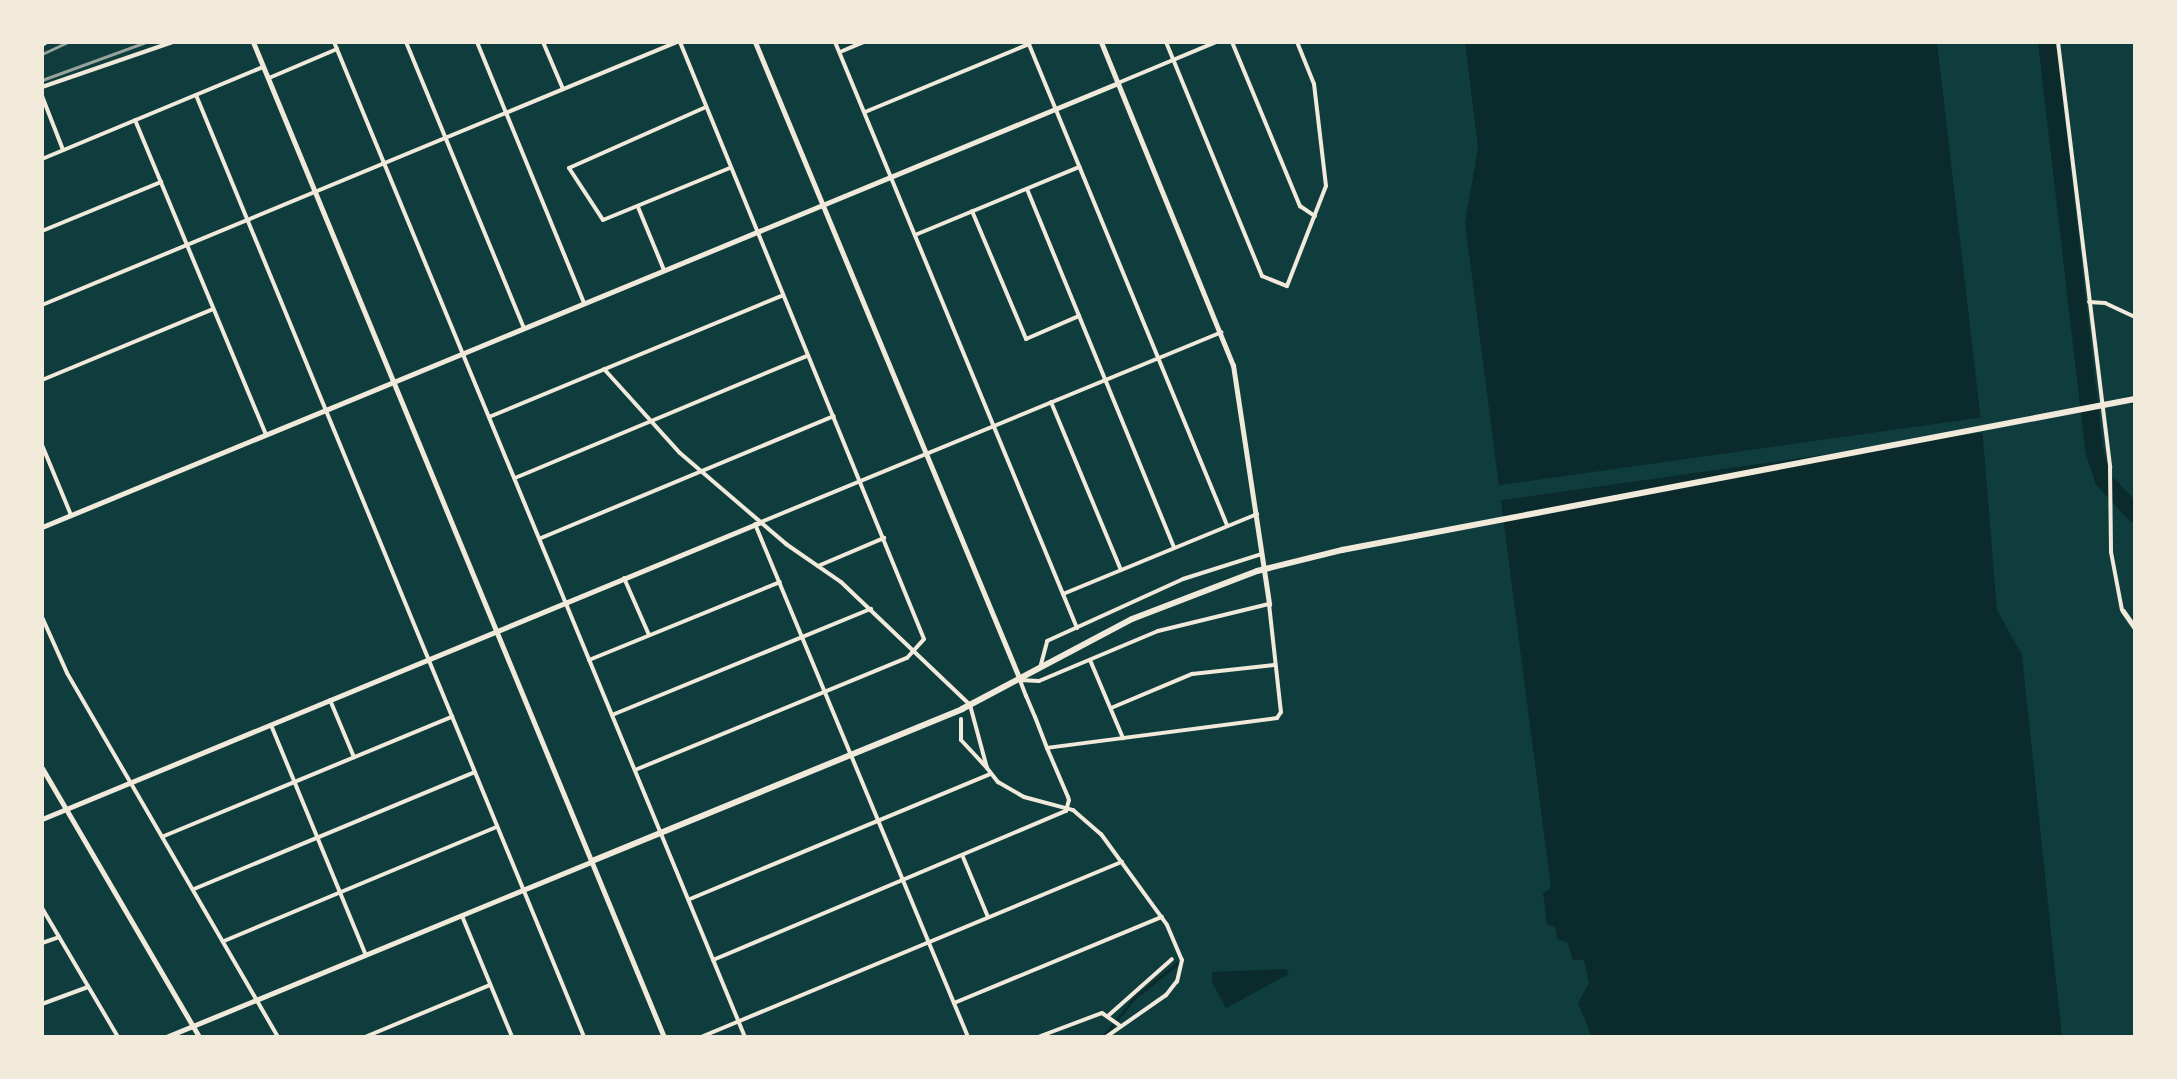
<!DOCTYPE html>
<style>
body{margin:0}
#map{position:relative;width:2177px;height:1079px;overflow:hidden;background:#0f3d3e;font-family:"Roboto Condensed",sans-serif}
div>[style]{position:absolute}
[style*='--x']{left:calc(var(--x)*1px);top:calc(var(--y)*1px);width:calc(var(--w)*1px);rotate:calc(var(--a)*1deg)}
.water>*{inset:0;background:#0a2a2b}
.pier>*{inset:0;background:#0f3d3e;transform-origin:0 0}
.stream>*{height:3px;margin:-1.5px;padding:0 1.5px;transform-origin:1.5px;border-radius:1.5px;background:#0a2a2b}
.river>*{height:18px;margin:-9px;padding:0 9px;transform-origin:9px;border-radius:9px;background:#0a2a2b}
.minor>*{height:4px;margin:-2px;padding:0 2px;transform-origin:2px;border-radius:2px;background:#f1e9da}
.tertiary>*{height:5px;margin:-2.5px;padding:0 2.5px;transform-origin:2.5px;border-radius:2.5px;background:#f1e9da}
.secondary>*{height:6px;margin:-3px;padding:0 3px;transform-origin:3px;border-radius:3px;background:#f1e9da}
.rail>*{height:3px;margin:-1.5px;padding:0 1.5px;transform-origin:1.5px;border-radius:1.5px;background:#97a49c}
span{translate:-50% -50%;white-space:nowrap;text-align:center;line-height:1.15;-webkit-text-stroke:6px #f1e9da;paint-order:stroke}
.frame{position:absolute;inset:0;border:44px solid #f1e9da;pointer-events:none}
</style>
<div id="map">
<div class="water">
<i style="clip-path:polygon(1465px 42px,1937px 42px,1983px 438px,1997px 610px,2022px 655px,2062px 1037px,1592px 1037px,1578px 1003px,1589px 983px,1584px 960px,1573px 960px,1567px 942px,1557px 939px,1555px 926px,1547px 925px,1543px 893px,1551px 888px,1465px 223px,1478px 148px)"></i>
<i style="clip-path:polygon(1287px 969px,1289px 974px,1226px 1008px,1212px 982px,1212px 972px)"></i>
</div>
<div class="pier">
<i style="left:1985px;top:417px;width:15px;height:494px;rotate:82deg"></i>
</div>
<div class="stream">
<i style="--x:1103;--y:1037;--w:50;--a:-51.5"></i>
<i style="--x:1134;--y:998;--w:59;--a:-38.8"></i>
</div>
<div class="river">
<i style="--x:2047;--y:42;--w:411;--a:83.4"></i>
<i style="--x:2094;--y:450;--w:32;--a:72"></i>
<i style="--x:2104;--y:480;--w:46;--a:47.6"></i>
</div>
<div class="minor">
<i style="--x:334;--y:42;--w:1077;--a:67.56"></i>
<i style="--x:406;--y:42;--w:309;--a:67.6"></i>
<i style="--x:477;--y:42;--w:282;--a:67.7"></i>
<i style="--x:543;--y:42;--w:51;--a:66.9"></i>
<i style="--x:835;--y:42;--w:634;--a:67.56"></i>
<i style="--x:1028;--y:42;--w:522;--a:67.61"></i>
<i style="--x:1166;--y:42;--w:253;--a:67.7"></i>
<i style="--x:1262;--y:276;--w:27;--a:22"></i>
<i style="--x:1287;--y:286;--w:107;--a:-68.7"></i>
<i style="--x:1326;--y:186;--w:103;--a:-96.7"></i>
<i style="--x:1314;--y:84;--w:45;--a:-112"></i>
<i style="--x:1232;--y:42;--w:178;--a:67.5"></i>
<i style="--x:1300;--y:206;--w:18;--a:34"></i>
<i style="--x:2058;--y:42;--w:429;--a:83"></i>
<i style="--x:2110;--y:468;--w:84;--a:89.3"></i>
<i style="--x:2111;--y:552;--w:59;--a:79.3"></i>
<i style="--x:42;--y:45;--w:6;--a:-31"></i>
<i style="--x:840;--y:52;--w:26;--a:-23"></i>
<i style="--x:269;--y:78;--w:74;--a:-23.1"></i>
<i style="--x:1118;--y:83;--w:106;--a:-22.7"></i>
<i style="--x:42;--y:87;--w:139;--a:-19"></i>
<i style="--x:196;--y:95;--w:1019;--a:67.61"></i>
<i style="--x:42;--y:96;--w:58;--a:68.7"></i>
<i style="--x:706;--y:107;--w:150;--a:156"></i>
<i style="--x:569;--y:168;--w:62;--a:56.8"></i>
<i style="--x:603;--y:220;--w:137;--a:-22.3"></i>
<i style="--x:865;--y:112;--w:178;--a:-22.5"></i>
<i style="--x:135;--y:120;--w:341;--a:67.4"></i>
<i style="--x:42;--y:159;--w:239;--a:-22.6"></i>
<i style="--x:1027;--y:189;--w:387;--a:67.7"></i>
<i style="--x:638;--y:207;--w:68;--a:67.6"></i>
<i style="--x:972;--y:211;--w:139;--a:67.1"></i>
<i style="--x:1026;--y:339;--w:58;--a:-23.5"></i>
<i style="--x:42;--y:231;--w:129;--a:-22.4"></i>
<i style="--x:915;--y:235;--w:178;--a:-22.5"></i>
<i style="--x:2089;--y:302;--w:16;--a:4"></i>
<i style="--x:2105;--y:303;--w:33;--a:25"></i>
<i style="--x:42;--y:305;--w:687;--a:-22.5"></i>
<i style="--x:604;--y:369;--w:113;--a:47.9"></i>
<i style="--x:680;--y:453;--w:140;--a:40.6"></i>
<i style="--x:786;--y:544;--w:67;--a:34.6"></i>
<i style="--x:841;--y:582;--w:178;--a:43.6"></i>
<i style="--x:970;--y:705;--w:65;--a:74.9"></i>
<i style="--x:987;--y:768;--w:18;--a:52"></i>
<i style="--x:998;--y:782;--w:30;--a:30"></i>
<i style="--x:1024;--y:797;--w:51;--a:14.9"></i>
<i style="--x:1073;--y:810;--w:37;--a:41"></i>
<i style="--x:1101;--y:834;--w:112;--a:54"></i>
<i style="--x:1167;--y:925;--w:38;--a:67"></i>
<i style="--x:1182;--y:960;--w:22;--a:103"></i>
<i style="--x:1177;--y:981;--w:18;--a:128"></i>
<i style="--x:1166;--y:995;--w:73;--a:145"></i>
<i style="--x:42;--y:380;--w:185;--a:-22.5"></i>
<i style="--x:1051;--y:402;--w:182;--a:67.4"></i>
<i style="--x:489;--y:417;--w:318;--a:-22.5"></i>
<i style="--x:42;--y:445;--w:76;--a:67.5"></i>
<i style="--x:515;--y:478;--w:316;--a:-22.7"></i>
<i style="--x:761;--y:522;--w:498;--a:-22.4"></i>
<i style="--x:755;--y:524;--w:555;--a:67.45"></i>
<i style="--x:541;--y:538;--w:317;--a:-22.6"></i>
<i style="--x:818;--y:566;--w:72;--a:-23"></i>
<i style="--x:624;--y:578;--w:62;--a:66.3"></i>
<i style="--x:1063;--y:594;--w:210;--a:-22.4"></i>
<i style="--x:42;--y:617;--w:61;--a:65.9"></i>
<i style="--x:67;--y:673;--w:421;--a:59.9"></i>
<i style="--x:589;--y:660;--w:206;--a:-22.2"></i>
<i style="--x:1090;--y:660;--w:85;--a:67.1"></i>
<i style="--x:1040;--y:668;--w:28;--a:-75"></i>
<i style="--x:1047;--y:641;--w:149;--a:-24.5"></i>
<i style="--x:1183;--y:579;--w:83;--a:-17.6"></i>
<i style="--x:330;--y:700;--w:62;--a:67.2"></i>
<i style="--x:1111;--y:708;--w:88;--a:-22.8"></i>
<i style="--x:1192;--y:674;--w:82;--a:-6.3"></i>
<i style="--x:612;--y:715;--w:280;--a:-22.3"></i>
<i style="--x:961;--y:719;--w:21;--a:90"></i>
<i style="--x:961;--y:740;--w:38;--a:47"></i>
<i style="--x:271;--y:725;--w:249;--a:67.6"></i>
<i style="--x:635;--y:770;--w:294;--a:-22.4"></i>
<i style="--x:907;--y:658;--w:25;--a:-48"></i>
<i style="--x:924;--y:639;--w:645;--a:-112.23"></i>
<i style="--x:164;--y:836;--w:312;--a:-22.5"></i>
<i style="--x:963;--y:857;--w:65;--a:67.4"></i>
<i style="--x:194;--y:889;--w:304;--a:-22.6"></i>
<i style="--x:690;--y:899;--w:325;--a:-22.6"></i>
<i style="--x:42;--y:908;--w:150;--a:59.5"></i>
<i style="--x:462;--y:916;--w:131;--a:67.5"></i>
<i style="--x:224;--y:941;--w:296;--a:-22.7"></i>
<i style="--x:42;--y:943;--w:18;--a:-19"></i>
<i style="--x:713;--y:960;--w:383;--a:-22.9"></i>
<i style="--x:1066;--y:811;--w:11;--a:-75"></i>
<i style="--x:1069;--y:800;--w:3;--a:-108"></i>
<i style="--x:1068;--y:797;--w:53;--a:-113.2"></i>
<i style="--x:1047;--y:748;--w:33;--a:-111"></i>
<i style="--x:1035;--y:717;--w:23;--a:-113"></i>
<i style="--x:1026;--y:696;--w:17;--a:-111"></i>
<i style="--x:1020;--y:680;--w:19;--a:3"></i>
<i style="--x:1039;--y:681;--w:129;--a:-22.8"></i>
<i style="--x:1158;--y:631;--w:114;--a:-13.7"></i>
<i style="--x:1269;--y:604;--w:109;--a:83.7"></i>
<i style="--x:1281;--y:712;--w:7;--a:124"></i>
<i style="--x:1277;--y:718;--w:232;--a:172.6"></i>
<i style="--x:954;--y:1003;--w:225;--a:-22.5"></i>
<i style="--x:42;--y:1004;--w:49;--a:-20.3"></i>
<i style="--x:1109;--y:1015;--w:84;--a:-41.6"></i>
<i style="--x:365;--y:1037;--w:135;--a:-22.6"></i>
<i style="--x:701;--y:1037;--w:456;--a:-22.6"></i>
<i style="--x:1038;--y:1037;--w:68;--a:-20.6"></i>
<i style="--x:1102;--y:1013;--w:21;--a:35"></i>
</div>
<div class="tertiary">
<i style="--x:253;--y:42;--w:1077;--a:67.56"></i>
<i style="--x:755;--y:42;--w:691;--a:67.44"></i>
<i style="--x:1101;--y:42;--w:349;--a:67.8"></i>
<i style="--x:1233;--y:365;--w:242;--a:81.4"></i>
<i style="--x:42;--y:527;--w:1164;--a:-22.42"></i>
<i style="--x:2123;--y:611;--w:21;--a:55"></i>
<i style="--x:42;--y:768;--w:311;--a:59.7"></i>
<i style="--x:42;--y:819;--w:778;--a:-22.44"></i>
<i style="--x:166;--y:1037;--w:461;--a:-22.4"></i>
</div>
<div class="secondary">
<i style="--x:592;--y:861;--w:400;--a:-22.3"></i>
<i style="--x:962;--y:709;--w:192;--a:-27.9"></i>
<i style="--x:1132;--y:619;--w:134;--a:-21"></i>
<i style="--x:1257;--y:571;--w:88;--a:-13.9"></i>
<i style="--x:1342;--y:550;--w:807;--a:-10.78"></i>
</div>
<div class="rail">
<i style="--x:42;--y:54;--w:29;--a:-25"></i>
<i style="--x:42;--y:80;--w:111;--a:-20.1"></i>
</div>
<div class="frame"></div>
</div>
